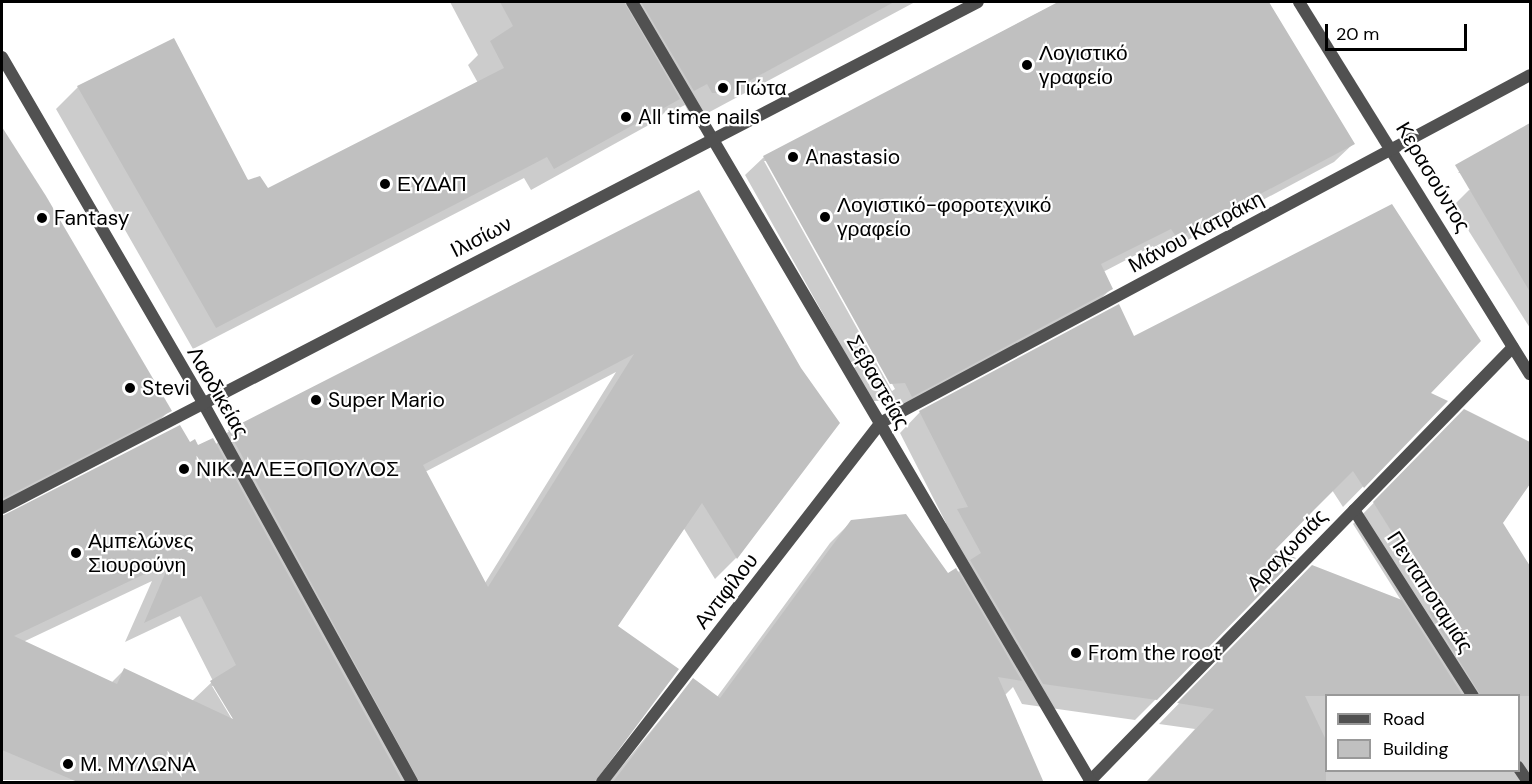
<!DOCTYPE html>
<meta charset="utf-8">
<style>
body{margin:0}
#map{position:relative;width:1532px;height:784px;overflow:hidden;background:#fff;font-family:"DM Sans",sans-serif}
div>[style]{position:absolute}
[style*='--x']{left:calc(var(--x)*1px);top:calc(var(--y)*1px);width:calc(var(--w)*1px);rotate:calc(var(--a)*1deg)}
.shadow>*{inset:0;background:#0003}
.building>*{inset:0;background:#c0c0c0}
.minor>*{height:12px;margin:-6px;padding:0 6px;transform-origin:6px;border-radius:6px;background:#515151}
.tertiary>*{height:12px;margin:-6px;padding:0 6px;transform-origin:6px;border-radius:6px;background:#515151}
.dots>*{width:16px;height:16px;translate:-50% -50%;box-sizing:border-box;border:3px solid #fff;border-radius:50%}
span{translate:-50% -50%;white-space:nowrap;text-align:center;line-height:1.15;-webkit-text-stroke:4.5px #fff;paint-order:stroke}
.poi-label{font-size:21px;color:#000}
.left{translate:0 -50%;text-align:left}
.street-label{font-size:21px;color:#000}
.frame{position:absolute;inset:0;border:3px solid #000;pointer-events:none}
.legend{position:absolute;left:1325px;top:694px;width:195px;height:78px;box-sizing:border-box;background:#fff;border:2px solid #999;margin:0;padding:8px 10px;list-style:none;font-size:18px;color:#000}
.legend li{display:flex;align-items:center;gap:12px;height:30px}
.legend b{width:30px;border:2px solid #999}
.scale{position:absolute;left:1325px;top:24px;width:142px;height:27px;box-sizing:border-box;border:3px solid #000;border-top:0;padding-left:8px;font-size:18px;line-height:21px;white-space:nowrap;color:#000;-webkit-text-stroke:4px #fff;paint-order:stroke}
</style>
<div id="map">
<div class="shadow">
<i style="clip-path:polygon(450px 2px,915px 2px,704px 115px,690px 115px,685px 105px,671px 112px,669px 108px,656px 121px,531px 190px,524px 178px,193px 349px,56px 109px,78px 87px,267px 190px,478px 83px,468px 65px,478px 55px)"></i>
<i style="clip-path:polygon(evenodd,1059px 2px,1267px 2px,1353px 144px,1334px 162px,1158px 256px,1153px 246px,1103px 272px,1111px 289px,1092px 307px,893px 414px,887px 401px,872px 401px,745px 175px,764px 157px,1059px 2px,764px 161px,768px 161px,895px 389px,892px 391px,764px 161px)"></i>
<i style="clip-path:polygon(1530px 124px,1530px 167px,1458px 173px,1476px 155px)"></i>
<i style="clip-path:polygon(2px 130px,45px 196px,170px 410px,149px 431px,2px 508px)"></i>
<i style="clip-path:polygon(1469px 190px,1530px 198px,1530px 328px,1453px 206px)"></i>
<i style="clip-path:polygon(evenodd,699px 192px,799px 369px,838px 423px,736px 558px,715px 579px,683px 527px,616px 627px,593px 782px,2px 780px,2px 516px,190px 444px,198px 447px,215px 445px,228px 432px,699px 192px,616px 372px,485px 583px,425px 472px,616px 372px,699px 192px,152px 581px,125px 642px,180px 616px,213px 681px,192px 701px,124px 670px,111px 683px,23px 642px,152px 581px,699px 192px,212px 686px,215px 686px,238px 725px,236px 726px,212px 686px)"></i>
<i style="clip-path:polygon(1133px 338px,1428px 393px,1446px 402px,1343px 507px,1332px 490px,1273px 551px,1156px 699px,1135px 720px,1022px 704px,1013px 687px,1004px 696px,816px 782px,609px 782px,693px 680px,717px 697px,830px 543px,851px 522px,948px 575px,960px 571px,938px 530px,946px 523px,900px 433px,920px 412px)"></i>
<i style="clip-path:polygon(evenodd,1464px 411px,1530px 444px,1530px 481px,1501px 523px,1530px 568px,1530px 782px,1146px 782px,1195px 729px,1159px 724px,1292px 587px,1402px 602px,1353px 524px,1464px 411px,1326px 696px,1518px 696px,1518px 770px,1326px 770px,1326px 696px)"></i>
</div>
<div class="building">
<i style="clip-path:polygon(500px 2px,624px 2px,680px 99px,554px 169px,547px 157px,216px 328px,77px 86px,174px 38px,248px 180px,260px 176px,268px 188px,504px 68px,490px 41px,513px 26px)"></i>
<i style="clip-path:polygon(641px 2px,894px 2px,727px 93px,712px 93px,707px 84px,694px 91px)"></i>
<i style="clip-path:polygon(1058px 2px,1269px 2px,1355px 144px,1177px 238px,1171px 229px,1101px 264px,1113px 289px,912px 397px,905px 383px,890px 384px,763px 156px)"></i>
<i style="clip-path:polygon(1530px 123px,1530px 292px,1455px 165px)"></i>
<i style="clip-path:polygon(2px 127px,46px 196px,172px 411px,2px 499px)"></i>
<i style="clip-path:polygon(evenodd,699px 190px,801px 368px,840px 423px,737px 559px,702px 503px,618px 626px,679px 669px,594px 783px,420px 783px,228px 430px,699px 190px,634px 354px,488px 587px,423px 465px,634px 354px)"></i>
<i style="clip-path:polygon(1392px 204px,1481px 341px,1431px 393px,1448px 401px,1364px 488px,1353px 471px,1314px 510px,1275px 550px,1296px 558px,1157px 700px,1043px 684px,970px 560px,981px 553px,957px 509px,968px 507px,919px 411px,1119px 304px,1134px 336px)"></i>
<i style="clip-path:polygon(1464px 409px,1530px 442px,1530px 484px,1503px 523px,1530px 566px,1530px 696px,1481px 696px,1428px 610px,1445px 617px,1373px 502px)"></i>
<i style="clip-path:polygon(evenodd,180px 425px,190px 442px,195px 439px,198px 445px,213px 438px,403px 783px,80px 783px,2px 750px,2px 516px,180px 425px,170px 562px,144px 623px,201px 596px,236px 665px,210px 681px,233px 719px,124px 668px,117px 684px,14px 636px,170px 562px)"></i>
<i style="clip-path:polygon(906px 514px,948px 573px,956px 568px,1022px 681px,998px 677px,1044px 783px,612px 783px,693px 678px,720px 698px,851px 520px)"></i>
<i style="clip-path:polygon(1312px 565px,1402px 600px,1463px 696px,1305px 696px,1326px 740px,1326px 783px,1146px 783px,1214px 709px,1177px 703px)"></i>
</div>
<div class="minor">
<i style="--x:1299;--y:2;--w:438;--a:58.2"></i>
<i style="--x:2;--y:57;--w:400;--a:59.8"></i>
<i style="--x:203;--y:403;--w:433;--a:61.1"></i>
<i style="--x:1354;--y:510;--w:221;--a:57.4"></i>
<i style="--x:1518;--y:767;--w:18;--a:56"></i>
<i style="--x:602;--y:782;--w:454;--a:-52.2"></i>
<i style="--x:880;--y:423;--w:737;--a:-28.16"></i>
<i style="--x:1089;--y:782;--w:607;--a:-45.73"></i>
</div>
<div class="tertiary">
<i style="--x:632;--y:2;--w:905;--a:59.52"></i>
<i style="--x:2;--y:508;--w:1099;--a:-27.4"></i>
</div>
<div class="dots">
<i style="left:1027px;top:65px;background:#000"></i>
<i style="left:723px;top:88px;background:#000"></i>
<i style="left:626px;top:117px;background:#000"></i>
<i style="left:793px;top:157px;background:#000"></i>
<i style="left:385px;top:184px;background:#000"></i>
<i style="left:825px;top:217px;background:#000"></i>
<i style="left:42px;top:218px;background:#000"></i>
<i style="left:130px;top:388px;background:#000"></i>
<i style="left:316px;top:400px;background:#000"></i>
<i style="left:184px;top:469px;background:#000"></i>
<i style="left:76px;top:553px;background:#000"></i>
<i style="left:1076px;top:653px;background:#000"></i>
<i style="left:68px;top:764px;background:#000"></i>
</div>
<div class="poi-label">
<span class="left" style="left:1039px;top:65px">Λογιστικό<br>γραφείο</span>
<span class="left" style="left:735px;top:88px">Γιώτα</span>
<span class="left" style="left:638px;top:117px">All time nails</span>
<span class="left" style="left:805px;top:157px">Anastasio</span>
<span class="left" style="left:397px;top:184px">ΕΥΔΑΠ</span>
<span class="left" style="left:837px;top:217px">Λογιστικό-φοροτεχνικό<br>γραφείο</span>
<span class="left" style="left:54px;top:218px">Fantasy</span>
<span class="left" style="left:142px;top:388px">Stevi</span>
<span class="left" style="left:328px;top:400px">Super Mario</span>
<span class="left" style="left:196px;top:469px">ΝΙΚ. ΑΛΕΞΟΠΟΥΛΟΣ</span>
<span class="left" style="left:88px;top:553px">Αμπελώνες<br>Σιουρούνη</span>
<span class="left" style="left:1088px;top:653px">From the root</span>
<span class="left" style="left:80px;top:764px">Μ. ΜΥΛΩΝΑ</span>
</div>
<div class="street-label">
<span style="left:1433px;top:177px;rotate:59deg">Κερασούντος</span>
<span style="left:1196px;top:232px;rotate:-28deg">Μάνου Κατράκη</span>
<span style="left:481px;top:237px;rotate:-27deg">Ιλισίων</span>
<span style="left:878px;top:382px;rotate:60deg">Σεβαστείας</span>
<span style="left:218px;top:392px;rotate:60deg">Λαοδικείας</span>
<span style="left:1287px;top:550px;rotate:-46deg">Αραχωσιάς</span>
<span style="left:726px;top:591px;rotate:-52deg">Αντιφίλου</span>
<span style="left:1430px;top:592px;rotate:57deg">Πενταποταμιάς</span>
</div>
<div class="frame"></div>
<ul class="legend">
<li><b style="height:8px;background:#515151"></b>Road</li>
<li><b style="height:16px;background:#c0c0c0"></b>Building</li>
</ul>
<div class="scale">20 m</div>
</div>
